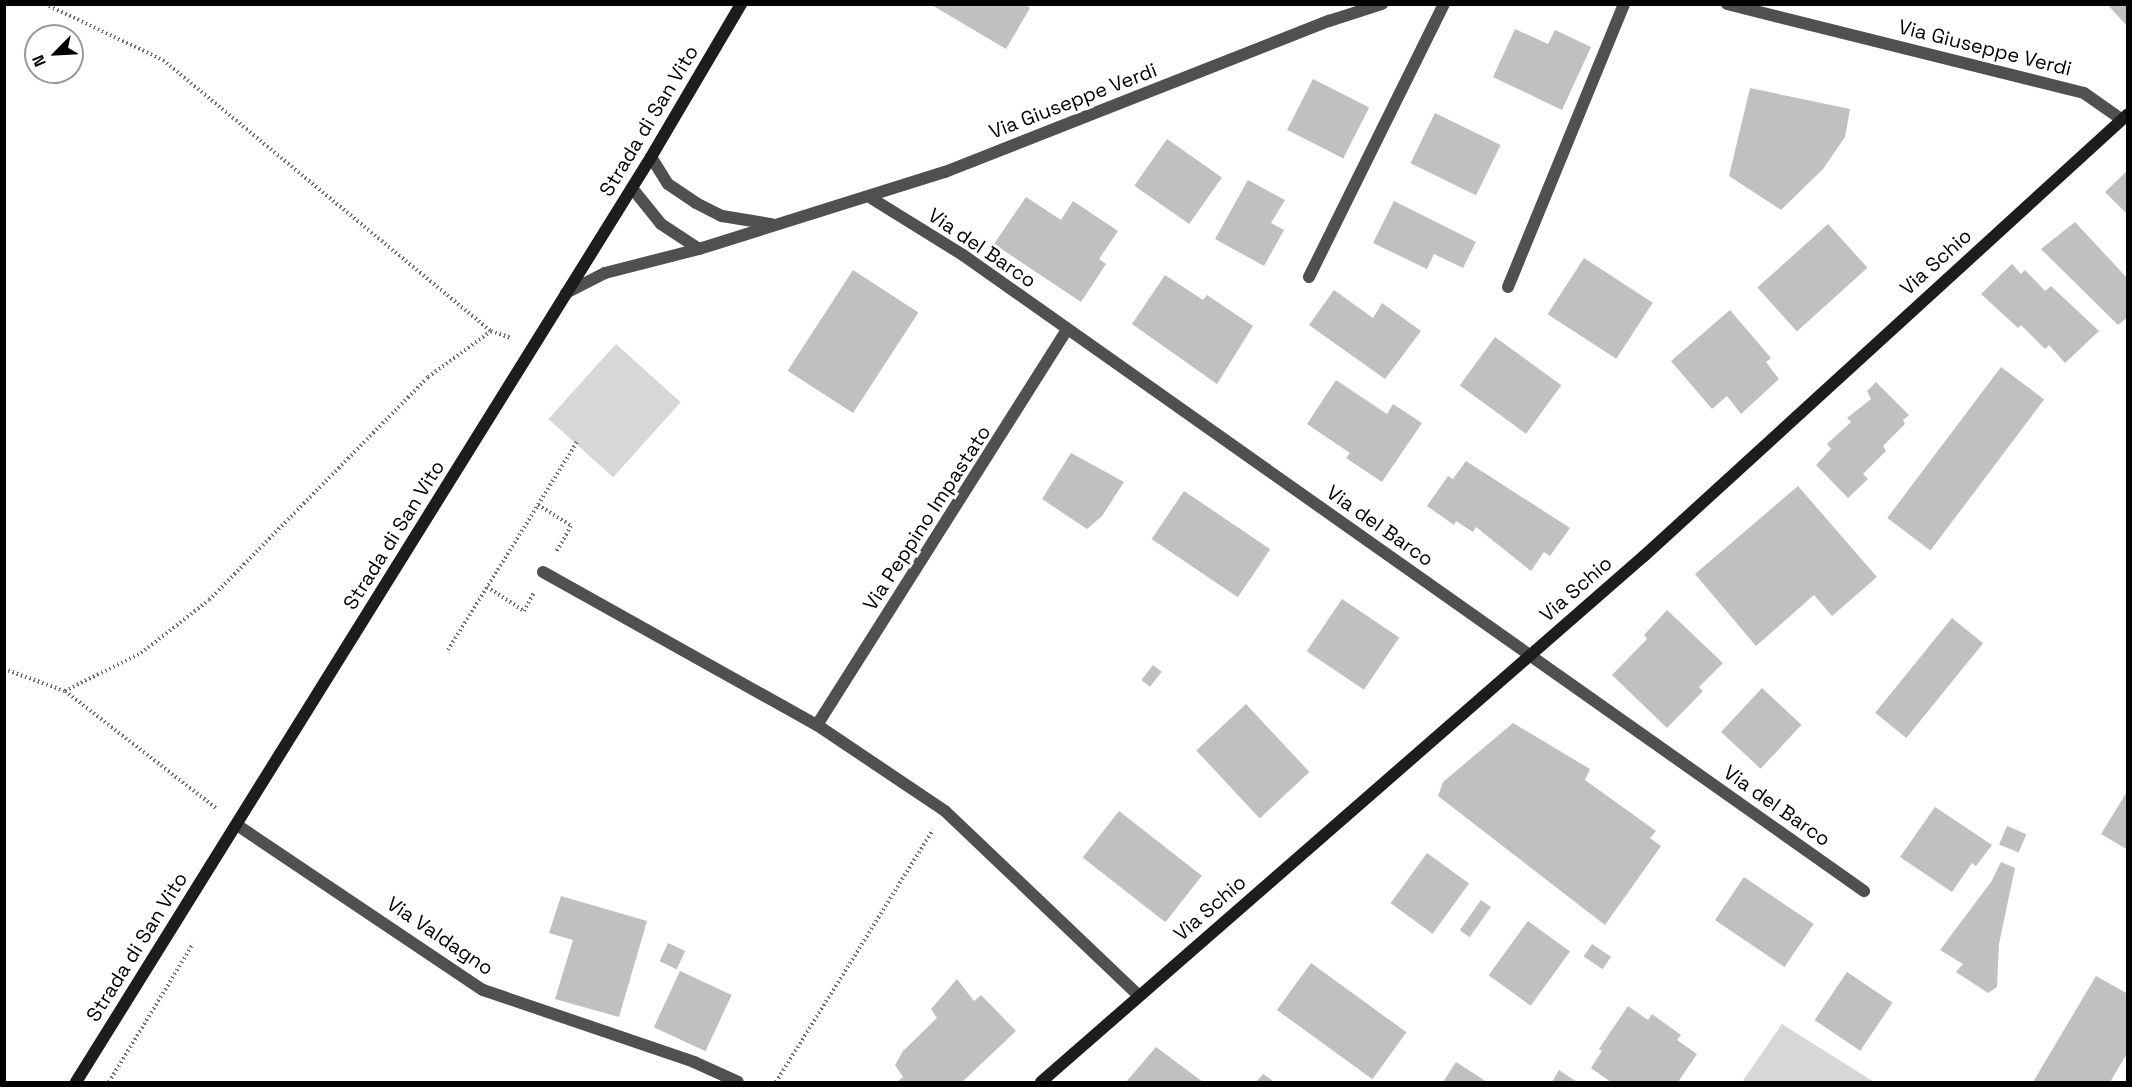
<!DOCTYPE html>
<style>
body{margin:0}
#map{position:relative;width:2132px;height:1087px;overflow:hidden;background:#fff;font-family:"Space Grotesk",sans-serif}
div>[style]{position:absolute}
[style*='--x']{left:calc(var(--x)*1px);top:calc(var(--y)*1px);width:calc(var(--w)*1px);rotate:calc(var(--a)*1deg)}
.green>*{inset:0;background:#d7d7d7;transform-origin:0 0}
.building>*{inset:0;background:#c0c0c0;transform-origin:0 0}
.path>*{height:4px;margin-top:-2px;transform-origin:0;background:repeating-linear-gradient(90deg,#727272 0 1.5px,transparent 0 4.5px)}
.street>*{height:12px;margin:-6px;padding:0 6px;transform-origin:6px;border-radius:6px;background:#505050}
.secondary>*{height:12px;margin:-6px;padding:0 6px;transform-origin:6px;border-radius:6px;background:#1d1d1d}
span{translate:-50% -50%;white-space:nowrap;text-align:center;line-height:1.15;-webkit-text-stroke:6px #fff;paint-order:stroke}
.street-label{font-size:20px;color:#000}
.frame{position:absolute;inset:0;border:6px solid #000;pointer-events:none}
.north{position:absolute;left:24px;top:24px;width:60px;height:60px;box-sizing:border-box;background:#fff;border:2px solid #999;border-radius:50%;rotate:246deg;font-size:16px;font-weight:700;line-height:24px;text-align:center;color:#000}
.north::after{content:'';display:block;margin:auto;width:21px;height:27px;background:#000;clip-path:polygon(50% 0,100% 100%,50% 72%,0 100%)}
</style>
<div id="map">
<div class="green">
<i style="left:616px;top:344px;width:87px;height:101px;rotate:42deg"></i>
<i style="clip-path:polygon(1782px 1024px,1874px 1082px,1742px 1082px)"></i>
</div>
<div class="building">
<i style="clip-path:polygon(930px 4px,1024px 4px,1030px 8px,1006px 49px)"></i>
<i style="clip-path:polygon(2107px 4px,2128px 4px,2128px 27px)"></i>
<i style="clip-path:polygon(1515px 29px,1548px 44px,1555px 30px,1591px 47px,1562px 110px,1493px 77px)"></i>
<i style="left:1313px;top:79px;width:63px;height:57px;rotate:27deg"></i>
<i style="clip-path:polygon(1750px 88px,1850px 109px,1845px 137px,1823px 169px,1781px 210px,1729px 176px)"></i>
<i style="left:1435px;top:113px;width:73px;height:56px;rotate:26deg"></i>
<i style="left:1167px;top:139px;width:67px;height:57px;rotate:35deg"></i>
<i style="clip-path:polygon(2128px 170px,2128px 215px,2105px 192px)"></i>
<i style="clip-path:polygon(1248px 180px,1285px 200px,1271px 223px,1284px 230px,1264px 266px,1215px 239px)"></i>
<i style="clip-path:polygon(1026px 197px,1061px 220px,1073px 201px,1118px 231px,1099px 259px,1106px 264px,1081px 302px,994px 244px)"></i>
<i style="clip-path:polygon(1394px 201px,1476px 242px,1463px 268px,1434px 254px,1427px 269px,1373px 243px)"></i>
<i style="clip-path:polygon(2075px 222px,2128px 279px,2128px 317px,2118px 325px,2041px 249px)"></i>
<i style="left:1828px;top:224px;width:59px;height:95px;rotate:48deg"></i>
<i style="left:1584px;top:258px;width:82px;height:67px;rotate:33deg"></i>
<i style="clip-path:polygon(2012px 264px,2021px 274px,2025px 270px,2045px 291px,2051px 286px,2099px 331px,2065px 363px,2049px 345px,2045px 349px,2021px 325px,2018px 328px,1981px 294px)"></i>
<i style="left:853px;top:270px;width:78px;height:120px;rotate:33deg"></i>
<i style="clip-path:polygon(1165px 275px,1203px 300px,1207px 295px,1253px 326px,1217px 384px,1132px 324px)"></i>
<i style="clip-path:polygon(1334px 290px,1373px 318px,1382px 303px,1421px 331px,1385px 379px,1309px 325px)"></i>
<i style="clip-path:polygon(1730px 310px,1771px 358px,1766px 362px,1779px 379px,1741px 414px,1727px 396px,1712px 409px,1671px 361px)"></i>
<i style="left:1495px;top:337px;width:82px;height:60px;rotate:36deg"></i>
<i style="left:2001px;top:367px;width:54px;height:189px;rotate:37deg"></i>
<i style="clip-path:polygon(1336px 380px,1387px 414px,1393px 404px,1422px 423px,1382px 482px,1346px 458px,1350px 453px,1307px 424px)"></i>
<i style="clip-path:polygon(1876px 382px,1909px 415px,1903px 420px,1905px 424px,1883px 446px,1886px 451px,1863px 474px,1868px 479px,1848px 498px,1816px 465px,1831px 449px,1827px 444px,1851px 422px,1847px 418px,1871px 399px,1867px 391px)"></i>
<i style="clip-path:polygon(1071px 453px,1124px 482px,1102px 516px,1087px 529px,1042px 499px)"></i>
<i style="clip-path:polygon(1466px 461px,1570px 528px,1550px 556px,1544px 552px,1531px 571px,1476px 527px,1473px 532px,1456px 521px,1454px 525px,1427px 506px,1448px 476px,1453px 479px)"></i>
<i style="clip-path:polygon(1798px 486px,1877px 577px,1832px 616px,1814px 595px,1756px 646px,1695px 574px)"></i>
<i style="left:1184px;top:491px;width:104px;height:58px;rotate:34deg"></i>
<i style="left:1342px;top:599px;width:69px;height:63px;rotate:34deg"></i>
<i style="clip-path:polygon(1667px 610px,1723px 663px,1699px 687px,1703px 691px,1667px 728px,1612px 675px,1647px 639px,1644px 635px)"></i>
<i style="left:1952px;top:618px;width:40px;height:122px;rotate:39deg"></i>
<i style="left:1153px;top:665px;width:11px;height:19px;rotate:38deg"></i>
<i style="left:1762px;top:688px;width:54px;height:60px;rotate:43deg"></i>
<i style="left:1246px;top:704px;width:93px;height:68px;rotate:47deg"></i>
<i style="clip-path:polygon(1513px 723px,1590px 769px,1585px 780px,1656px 831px,1650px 838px,1661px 846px,1605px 925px,1438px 796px,1443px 782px)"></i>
<i style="clip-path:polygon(2128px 790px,2128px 850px,2101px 834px)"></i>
<i style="clip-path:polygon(1935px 807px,1992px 845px,1976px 866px,1972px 863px,1952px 892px,1900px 857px)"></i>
<i style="left:1119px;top:811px;width:105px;height:59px;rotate:38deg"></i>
<i style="left:2007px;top:826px;width:21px;height:20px;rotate:23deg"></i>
<i style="left:1427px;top:853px;width:52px;height:62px;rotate:36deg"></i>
<i style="clip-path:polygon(2001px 862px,2015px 868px,1999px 944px,1997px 987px,1988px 993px,1956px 972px,1963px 964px,1940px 950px,1991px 882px)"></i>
<i style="left:1744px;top:877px;width:84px;height:52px;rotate:34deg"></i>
<i style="clip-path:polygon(561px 896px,647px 921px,619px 1017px,555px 999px,573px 940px,549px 933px)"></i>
<i style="left:1481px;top:900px;width:12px;height:37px;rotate:35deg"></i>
<i style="left:1528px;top:921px;width:52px;height:67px;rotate:36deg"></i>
<i style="left:668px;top:943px;width:19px;height:20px;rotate:25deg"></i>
<i style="left:1592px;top:944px;width:23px;height:15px;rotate:34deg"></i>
<i style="left:1311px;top:963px;width:118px;height:58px;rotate:36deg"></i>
<i style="left:680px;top:971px;width:57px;height:62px;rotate:25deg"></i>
<i style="left:1847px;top:972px;width:55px;height:58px;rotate:34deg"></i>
<i style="clip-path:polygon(2096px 976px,2128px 994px,2128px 1052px,2110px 1082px,2033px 1082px)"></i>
<i style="clip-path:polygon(957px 979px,974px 1001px,981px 995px,1016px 1031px,962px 1082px,897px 1082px,903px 1077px,895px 1065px,903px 1051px,937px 1018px,931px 1009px)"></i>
<i style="clip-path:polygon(1628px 1006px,1648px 1020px,1652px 1014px,1681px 1035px,1677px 1040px,1697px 1054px,1678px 1082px,1611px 1082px,1591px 1068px,1602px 1051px,1599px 1049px)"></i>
<i style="clip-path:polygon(1156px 1047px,1203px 1082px,1126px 1082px)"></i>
<i style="clip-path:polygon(1456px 1062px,1487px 1082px,1443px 1082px)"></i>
<i style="clip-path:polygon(1559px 1070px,1577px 1082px,1552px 1082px)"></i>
<i style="clip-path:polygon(1263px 1074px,1273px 1081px,1271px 1082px,1256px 1082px)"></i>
</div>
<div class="path">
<i style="--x:45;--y:4;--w:131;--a:25.4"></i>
<i style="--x:163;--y:60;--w:425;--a:39.6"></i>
<i style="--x:491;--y:331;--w:21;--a:19"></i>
<i style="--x:538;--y:505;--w:39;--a:32"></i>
<i style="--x:571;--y:526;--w:30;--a:120"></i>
<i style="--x:487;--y:587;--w:44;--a:33"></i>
<i style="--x:524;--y:611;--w:21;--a:-62"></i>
<i style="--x:448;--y:650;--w:245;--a:-58.2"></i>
<i style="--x:4;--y:669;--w:65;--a:19.8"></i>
<i style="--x:65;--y:691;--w:192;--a:37.8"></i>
<i style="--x:65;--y:691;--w:85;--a:-26.6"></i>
<i style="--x:141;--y:653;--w:86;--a:-37.9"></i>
<i style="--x:209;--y:600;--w:313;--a:-45.5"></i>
<i style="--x:428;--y:377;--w:78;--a:-36.1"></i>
<i style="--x:109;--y:1082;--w:162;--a:-58.7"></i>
<i style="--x:776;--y:1082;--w:297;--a:-58.1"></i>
</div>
<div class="street">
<i style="--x:1727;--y:4;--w:368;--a:14"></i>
<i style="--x:2084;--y:93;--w:45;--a:35.1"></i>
<i style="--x:651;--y:157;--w:32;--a:58"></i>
<i style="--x:668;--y:184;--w:34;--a:34"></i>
<i style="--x:696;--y:203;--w:29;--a:27"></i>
<i style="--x:722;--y:216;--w:50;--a:9.3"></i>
<i style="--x:632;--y:188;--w:46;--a:51.1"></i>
<i style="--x:661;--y:224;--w:45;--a:33.3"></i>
<i style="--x:871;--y:198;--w:108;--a:31.8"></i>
<i style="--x:963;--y:255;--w:1103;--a:35.22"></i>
<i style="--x:1309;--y:277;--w:305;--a:-63.7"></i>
<i style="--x:1508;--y:287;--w:306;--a:-67.7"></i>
<i style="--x:566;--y:293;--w:44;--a:-27.1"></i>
<i style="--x:605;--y:273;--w:97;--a:-14.3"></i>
<i style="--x:699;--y:249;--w:258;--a:-17.4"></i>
<i style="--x:945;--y:172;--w:413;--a:-21.5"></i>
<i style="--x:1329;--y:21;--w:56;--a:-17.8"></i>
<i style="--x:543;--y:572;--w:314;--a:29.2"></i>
<i style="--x:817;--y:725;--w:154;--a:33.9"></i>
<i style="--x:945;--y:811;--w:268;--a:43.6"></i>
<i style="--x:817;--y:725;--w:466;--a:-57.7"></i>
<i style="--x:237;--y:825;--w:296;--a:33.9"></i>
<i style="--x:483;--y:990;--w:223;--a:18.8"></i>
<i style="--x:694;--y:1062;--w:48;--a:24.4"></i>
</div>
<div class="secondary">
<i style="--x:76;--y:1082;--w:1089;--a:-58.13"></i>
<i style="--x:651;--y:157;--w:178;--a:-59.5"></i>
<i style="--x:1041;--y:1082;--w:800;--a:-41.1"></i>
<i style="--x:1644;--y:556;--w:655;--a:-42.4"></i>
</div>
<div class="street-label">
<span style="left:1985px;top:48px;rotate:14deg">Via Giuseppe Verdi</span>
<span style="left:1073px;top:101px;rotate:-21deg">Via Giuseppe Verdi</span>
<span style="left:649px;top:121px;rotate:-59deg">Strada di San Vito</span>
<span style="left:982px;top:248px;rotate:34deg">Via del Barco</span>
<span style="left:1936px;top:262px;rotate:-42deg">Via Schio</span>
<span style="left:927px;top:518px;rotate:-57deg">Via Peppino Impastato</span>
<span style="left:1380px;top:526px;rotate:35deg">Via del Barco</span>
<span style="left:394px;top:535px;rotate:-58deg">Strada di San Vito</span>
<span style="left:1576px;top:589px;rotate:-41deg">Via Schio</span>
<span style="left:1777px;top:806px;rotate:35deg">Via del Barco</span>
<span style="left:1210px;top:908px;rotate:-41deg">Via Schio</span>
<span style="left:440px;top:936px;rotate:34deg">Via Valdagno</span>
<span style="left:137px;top:947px;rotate:-58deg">Strada di San Vito</span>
</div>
<div class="frame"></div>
<div class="north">N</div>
</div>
